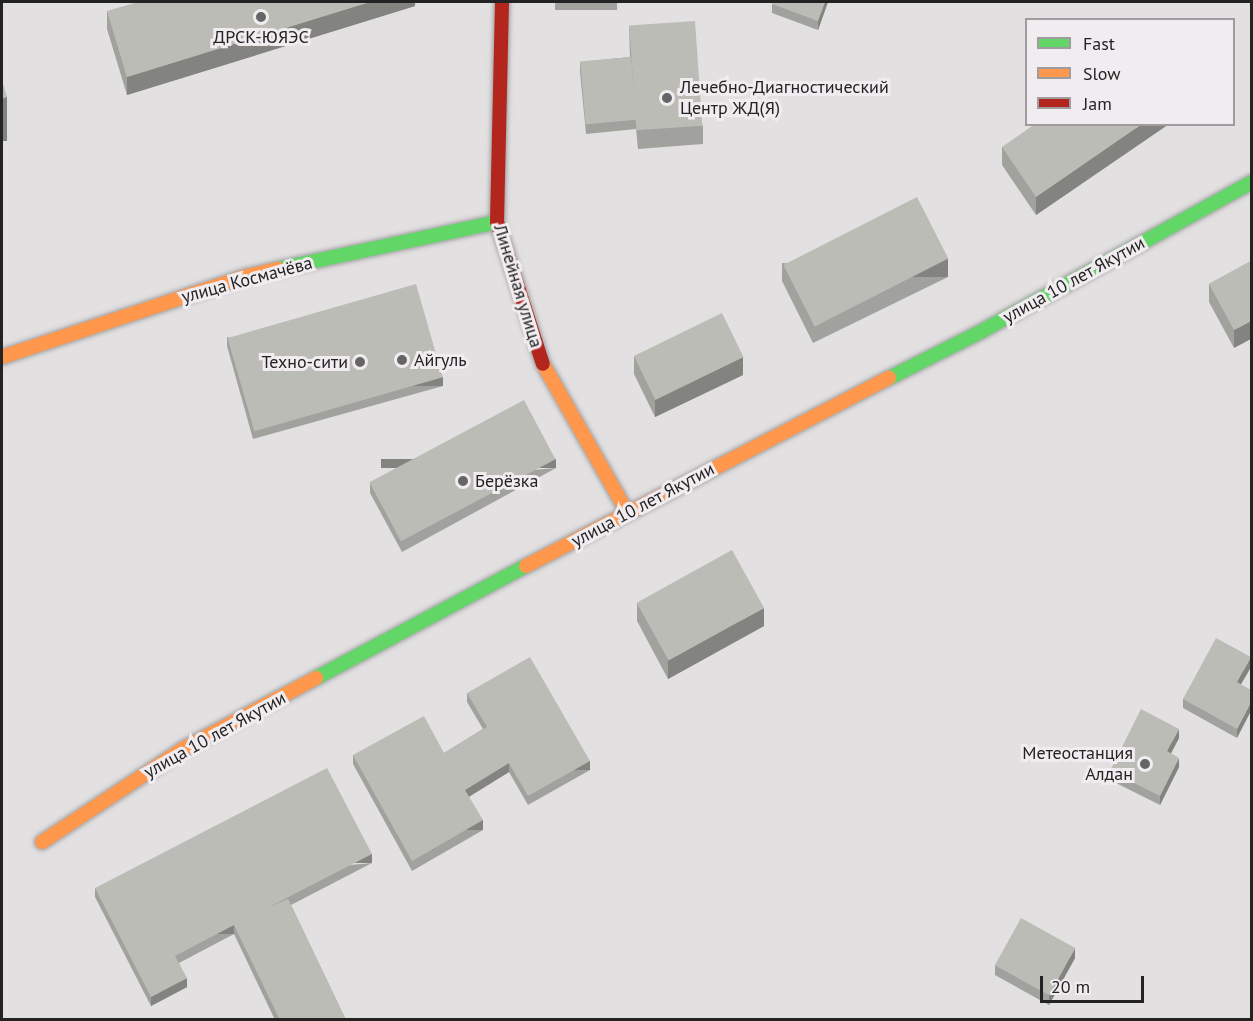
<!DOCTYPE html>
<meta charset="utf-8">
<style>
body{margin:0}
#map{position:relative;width:1253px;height:1021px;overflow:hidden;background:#e2e0e1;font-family:"PT Sans",sans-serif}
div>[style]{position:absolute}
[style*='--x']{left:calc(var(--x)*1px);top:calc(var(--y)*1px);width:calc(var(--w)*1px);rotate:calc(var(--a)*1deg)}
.roads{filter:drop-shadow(0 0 2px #a3a2a3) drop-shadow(0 0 2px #a3a2a3)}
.fast>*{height:14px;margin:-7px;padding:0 7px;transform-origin:7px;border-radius:7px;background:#63d668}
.slow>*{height:14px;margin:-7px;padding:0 7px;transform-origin:7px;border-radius:7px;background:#ff974d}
.jam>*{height:14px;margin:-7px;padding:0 7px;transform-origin:7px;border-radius:7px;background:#b3261e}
.wall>*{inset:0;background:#a1a29d;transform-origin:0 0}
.shaded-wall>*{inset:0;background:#83847f;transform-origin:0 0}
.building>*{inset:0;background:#bbbcb6;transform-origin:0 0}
.dots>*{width:16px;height:16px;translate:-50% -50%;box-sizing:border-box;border:3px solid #f0ecef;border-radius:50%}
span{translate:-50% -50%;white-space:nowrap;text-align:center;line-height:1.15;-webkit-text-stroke:6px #f0ecef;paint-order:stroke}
.poi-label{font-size:18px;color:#242324}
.left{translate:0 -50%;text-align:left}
.right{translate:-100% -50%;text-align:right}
.street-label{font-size:18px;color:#242324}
.frame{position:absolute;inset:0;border:3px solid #242324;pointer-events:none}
.legend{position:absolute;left:1025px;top:18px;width:210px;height:108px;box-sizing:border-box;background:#f0ecef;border:2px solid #9e9c9e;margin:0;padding:8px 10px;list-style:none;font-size:18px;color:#242324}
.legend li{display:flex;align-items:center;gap:12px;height:30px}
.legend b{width:30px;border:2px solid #9e9c9e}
.scale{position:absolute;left:1040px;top:976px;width:104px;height:27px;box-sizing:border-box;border:3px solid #242324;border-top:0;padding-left:8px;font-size:18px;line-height:21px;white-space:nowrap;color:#242324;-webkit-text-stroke:4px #f0ecef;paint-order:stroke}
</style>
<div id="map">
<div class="roads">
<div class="fast">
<i style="--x:278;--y:269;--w:224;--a:-12.1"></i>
<i style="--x:889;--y:378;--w:104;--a:-26.8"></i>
<i style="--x:982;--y:331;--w:308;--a:-28.9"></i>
<i style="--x:316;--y:678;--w:238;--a:-28.1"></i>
</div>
<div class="slow">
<i style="--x:2;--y:357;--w:258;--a:-18.3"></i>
<i style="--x:247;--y:276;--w:32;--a:-13"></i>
<i style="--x:543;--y:364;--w:170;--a:60.4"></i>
<i style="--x:526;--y:566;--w:409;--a:-27.4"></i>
<i style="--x:42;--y:842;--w:169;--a:-33.4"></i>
<i style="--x:183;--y:749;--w:151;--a:-28.1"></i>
</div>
<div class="jam">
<i style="--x:502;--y:2;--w:220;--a:91.3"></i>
<i style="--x:497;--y:222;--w:149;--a:72.1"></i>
</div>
</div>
<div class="wall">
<i style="clip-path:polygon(415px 2px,415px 6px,127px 95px,107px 29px,107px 11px)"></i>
<i style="left:555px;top:2px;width:62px;height:8px"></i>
<i style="clip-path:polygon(828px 2px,818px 30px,772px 13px,772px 4px)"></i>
<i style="clip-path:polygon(629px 26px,703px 126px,703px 144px,638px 149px,636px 128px,636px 129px,586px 134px,580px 72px,580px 62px,630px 57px)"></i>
<i style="clip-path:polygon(1169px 124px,1036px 215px,1002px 165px,1002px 147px)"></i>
<i style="clip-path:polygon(1251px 261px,1234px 348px,1209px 302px,1209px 284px)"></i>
<i style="clip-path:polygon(782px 263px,948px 277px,813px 343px,782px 281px)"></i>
<i style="clip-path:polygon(227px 337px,443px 386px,253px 439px,227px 346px)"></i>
<i style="clip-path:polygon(634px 356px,743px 375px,655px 417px,634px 374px)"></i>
<i style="clip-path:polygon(556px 468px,402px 552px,370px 493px,370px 484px)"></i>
<i style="clip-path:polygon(637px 603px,764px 626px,668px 679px,637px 621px)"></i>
<i style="clip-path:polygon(1251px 667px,1241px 684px,1237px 738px,1183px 708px,1183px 699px)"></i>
<i style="clip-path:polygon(467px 693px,590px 770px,528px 805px,509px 772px,469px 797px,483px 830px,412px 871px,353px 764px,353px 755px,444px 753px,483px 729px,467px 702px)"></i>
<i style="clip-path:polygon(1179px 738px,1171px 753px,1179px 767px,1160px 805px,1110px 780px,1110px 771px)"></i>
<i style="clip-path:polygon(372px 863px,291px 905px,346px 1020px,275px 1020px,234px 934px,179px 963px,187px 987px,151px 1006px,95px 897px,95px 888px)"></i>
<i style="clip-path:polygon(1075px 958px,1049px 1005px,995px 975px,995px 965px)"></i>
</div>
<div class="shaded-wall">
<i style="clip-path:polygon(370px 2px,415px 2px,415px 6px,127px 95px,127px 77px)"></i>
<i style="clip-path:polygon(825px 2px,828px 2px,818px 30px,818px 21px)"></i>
<i style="left:7px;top:97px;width:44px;height:5px;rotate:90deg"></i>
<i style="clip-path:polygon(1142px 124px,1169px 124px,1036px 215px,1036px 197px)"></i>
<i style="left:948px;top:259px;width:18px;height:150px;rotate:90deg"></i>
<i style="clip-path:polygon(1251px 321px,1251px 339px,1234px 348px,1234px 330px)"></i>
<i style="clip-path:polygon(743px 357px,743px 375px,655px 417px,655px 399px)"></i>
<i style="left:443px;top:377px;width:9px;height:197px;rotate:90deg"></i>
<i style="left:556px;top:459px;width:9px;height:175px;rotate:90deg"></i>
<i style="clip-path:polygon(764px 608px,764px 626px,668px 679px,668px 660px)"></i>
<i style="clip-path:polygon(1251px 657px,1251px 667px,1237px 691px,1237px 682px)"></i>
<i style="clip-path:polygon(1251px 702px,1251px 711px,1237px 738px,1237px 729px)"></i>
<i style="clip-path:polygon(1179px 729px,1179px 738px,1167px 761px,1167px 751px)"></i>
<i style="clip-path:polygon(1179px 758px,1179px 767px,1160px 805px,1160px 796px)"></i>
<i style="left:590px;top:761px;width:9px;height:71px;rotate:90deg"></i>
<i style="clip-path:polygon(509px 763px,509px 772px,465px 799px,465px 790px)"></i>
<i style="left:483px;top:820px;width:10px;height:82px;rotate:90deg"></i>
<i style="left:372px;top:854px;width:9px;height:116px;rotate:90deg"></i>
<i style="left:234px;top:925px;width:9px;height:67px;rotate:90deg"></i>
<i style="clip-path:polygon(1075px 948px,1075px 958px,1049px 1005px,1049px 996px)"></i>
<i style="clip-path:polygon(187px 978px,187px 987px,151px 1006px,151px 997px)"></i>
</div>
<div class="building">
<i style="clip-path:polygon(138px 2px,370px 2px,127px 77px,107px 11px)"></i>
<i style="clip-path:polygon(773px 2px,825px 2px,818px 21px,772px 4px)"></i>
<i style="left:695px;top:21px;width:105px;height:66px;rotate:86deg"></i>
<i style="left:631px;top:57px;width:63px;height:51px;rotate:85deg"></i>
<i style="clip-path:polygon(2px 80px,7px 97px,2px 99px)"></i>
<i style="clip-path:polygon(1035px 124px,1142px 124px,1036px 197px,1002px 147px)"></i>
<i style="left:917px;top:197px;width:69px;height:150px;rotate:63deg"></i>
<i style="clip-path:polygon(1251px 261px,1251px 321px,1234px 330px,1209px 284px)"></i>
<i style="left:416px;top:284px;width:97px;height:196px;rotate:74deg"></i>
<i style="left:722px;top:313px;width:49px;height:98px;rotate:64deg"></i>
<i style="left:524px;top:400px;width:67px;height:175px;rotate:62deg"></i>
<i style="left:732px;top:550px;width:66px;height:109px;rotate:61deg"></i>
<i style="clip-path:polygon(1216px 638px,1251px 657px,1237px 682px,1251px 690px,1251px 702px,1237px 729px,1183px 699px)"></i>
<i style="clip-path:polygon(530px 657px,590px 761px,528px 796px,509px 763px,465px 790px,483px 820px,412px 861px,353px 755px,424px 716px,444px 753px,487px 727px,467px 693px)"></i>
<i style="clip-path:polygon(1141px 709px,1179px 729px,1167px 751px,1179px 758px,1160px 796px,1110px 771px)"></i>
<i style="clip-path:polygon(327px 768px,372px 854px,269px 907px,288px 899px,346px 1020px,280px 1020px,234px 925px,175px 956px,187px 978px,151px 997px,95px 888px)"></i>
<i style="left:1021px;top:918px;width:62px;height:54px;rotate:29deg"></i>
</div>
<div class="dots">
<i style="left:261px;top:17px;background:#666566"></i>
<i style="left:667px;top:98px;background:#666566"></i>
<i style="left:402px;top:360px;background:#666566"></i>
<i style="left:360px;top:362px;background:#666566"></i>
<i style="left:463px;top:481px;background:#666566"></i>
<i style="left:1145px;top:764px;background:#666566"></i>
</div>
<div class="poi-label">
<span style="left:261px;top:37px">ДРСК-ЮЯЭС</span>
<span class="left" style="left:680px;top:98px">Лечебно-Диагностический<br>Центр ЖД(Я)</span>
<span class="left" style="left:414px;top:360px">Айгуль</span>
<span class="right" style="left:348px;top:362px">Техно-сити</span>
<span class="left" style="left:475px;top:481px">Берёзка</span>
<span class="right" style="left:1133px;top:764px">Метеостанция<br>Алдан</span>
</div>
<div class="street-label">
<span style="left:247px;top:280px;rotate:-15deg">улица Космачёва</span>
<span style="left:1074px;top:280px;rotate:-29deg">улица 10 лет Якутии</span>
<span style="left:518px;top:286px;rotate:73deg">Линейная улица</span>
<span style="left:643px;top:505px;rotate:-28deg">улица 10 лет Якутии</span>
<span style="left:215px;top:735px;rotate:-29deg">улица 10 лет Якутии</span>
</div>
<div class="frame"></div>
<ul class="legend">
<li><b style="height:8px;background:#63d668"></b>Fast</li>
<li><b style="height:8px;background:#ff974d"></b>Slow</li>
<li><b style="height:8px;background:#b3261e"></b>Jam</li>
</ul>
<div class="scale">20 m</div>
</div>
